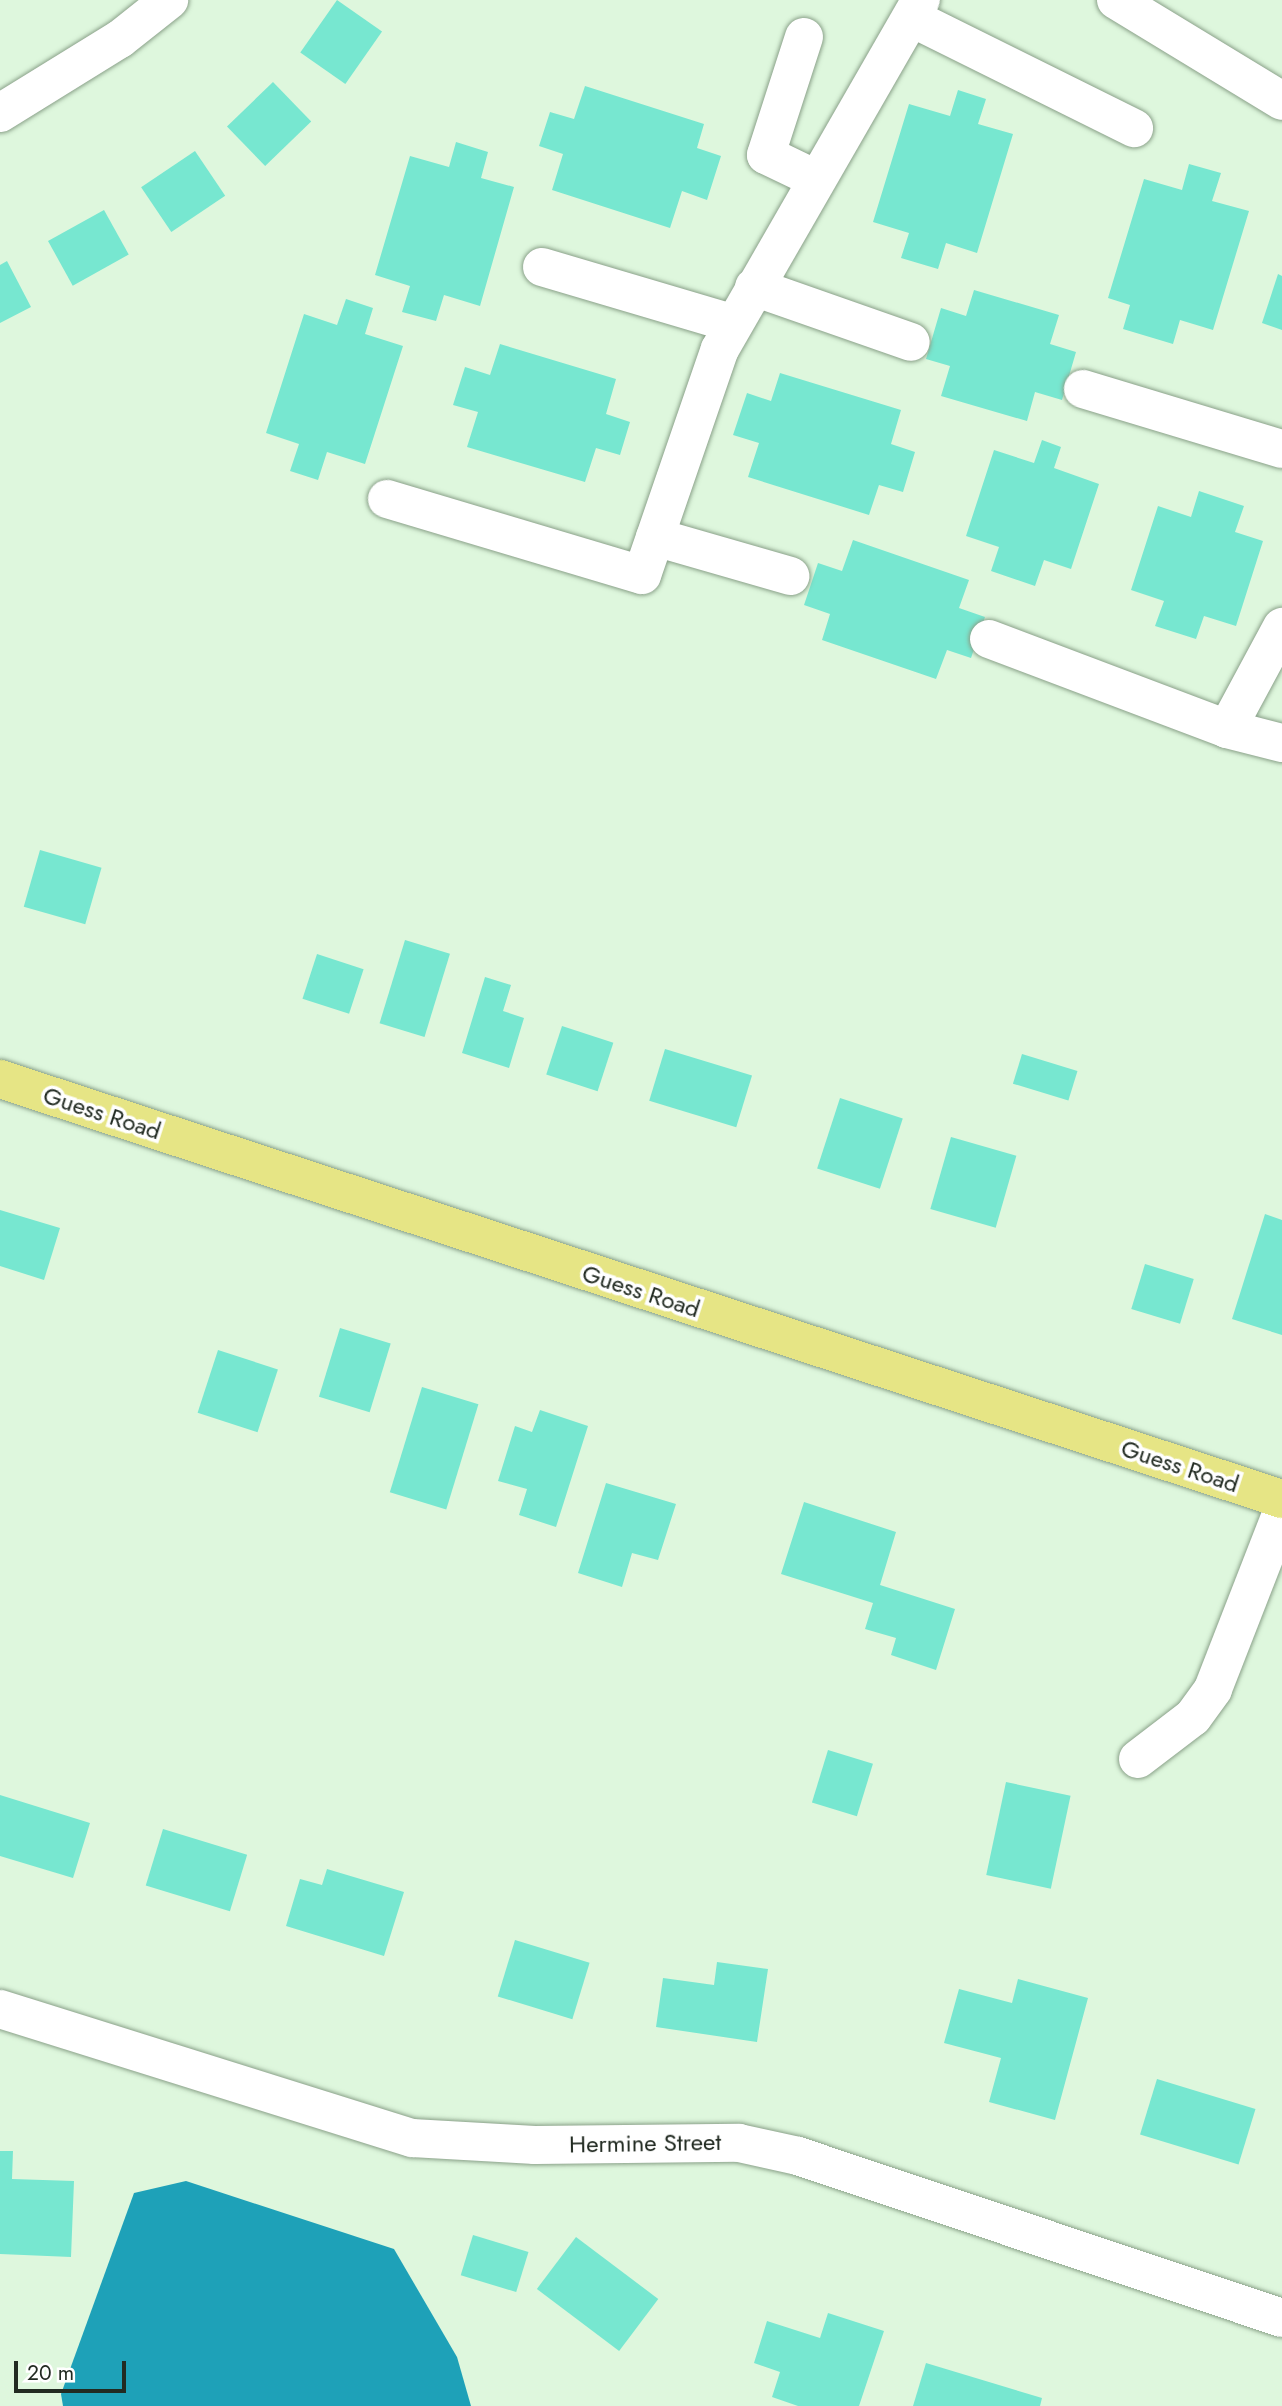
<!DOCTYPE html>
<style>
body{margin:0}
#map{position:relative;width:1282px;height:2406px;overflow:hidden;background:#def7dd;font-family:Jost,sans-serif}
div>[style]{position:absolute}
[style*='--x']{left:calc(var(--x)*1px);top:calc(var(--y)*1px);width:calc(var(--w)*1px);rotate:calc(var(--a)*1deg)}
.water>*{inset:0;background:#1ea1b8}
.building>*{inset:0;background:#77e7d0;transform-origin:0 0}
.roads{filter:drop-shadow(0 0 2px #8aa189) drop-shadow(0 0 2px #8aa189)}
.minor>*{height:38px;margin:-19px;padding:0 19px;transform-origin:19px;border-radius:19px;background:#fff}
.major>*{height:38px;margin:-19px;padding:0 19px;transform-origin:19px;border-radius:19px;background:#e6e585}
span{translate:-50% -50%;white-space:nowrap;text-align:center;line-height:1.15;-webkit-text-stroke:7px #fff;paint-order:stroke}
.street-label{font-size:24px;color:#222b22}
.scale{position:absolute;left:14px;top:2361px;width:112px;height:32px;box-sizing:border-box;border:4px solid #222b22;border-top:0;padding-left:9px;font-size:21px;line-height:24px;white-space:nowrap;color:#222b22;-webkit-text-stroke:5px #fff;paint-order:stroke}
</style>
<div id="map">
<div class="water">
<i style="clip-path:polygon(186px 2181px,394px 2249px,457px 2357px,471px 2406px,63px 2406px,61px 2394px,134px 2193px)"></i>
</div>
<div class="building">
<i style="left:337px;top:0;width:55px;height:64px;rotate:35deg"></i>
<i style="left:273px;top:82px;width:55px;height:64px;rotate:46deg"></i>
<i style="clip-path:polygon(585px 86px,704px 124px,697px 148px,721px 156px,707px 200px,682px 191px,670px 228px,552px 190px,563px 154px,539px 146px,550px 112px,574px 119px)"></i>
<i style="clip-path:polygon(958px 90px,986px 99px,978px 124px,1013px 134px,977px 253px,946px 243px,938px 269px,901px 258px,909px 233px,873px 222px,909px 104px,950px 116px)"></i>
<i style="clip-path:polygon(456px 142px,488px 152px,481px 178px,514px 187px,480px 306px,444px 295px,436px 321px,402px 312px,410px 286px,375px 275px,410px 156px,449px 167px)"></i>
<i style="left:195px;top:151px;width:54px;height:65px;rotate:56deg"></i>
<i style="clip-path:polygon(1189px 164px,1221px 173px,1212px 201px,1249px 211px,1213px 330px,1180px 320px,1173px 344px,1123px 329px,1130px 305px,1108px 298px,1144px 179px,1182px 190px)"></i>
<i style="left:104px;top:210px;width:51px;height:64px;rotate:61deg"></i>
<i style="clip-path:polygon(7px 261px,31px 307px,0 323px,0 265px)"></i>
<i style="clip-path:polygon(1278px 274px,1282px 276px,1282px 330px,1262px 323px)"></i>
<i style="clip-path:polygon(974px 290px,1059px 315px,1050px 344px,1076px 352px,1062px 400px,1035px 392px,1027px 421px,941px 396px,950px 366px,926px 359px,941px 308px,966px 316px)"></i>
<i style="clip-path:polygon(346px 299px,373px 308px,365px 334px,403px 346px,365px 464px,327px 452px,318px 480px,290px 471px,299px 444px,266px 433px,304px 314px,337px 325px)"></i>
<i style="clip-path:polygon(500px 344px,616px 379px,606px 414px,630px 422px,620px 455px,596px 448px,585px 482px,467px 447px,478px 412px,453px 405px,465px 367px,490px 375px)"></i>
<i style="clip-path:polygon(780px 373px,901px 410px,891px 444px,915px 452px,903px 492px,879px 485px,869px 515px,748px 477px,759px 443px,733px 435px,747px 393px,771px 401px)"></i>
<i style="clip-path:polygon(1042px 440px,1061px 447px,1054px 468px,1099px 484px,1071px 569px,1044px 560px,1035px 586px,991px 571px,999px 547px,966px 536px,994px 450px,1034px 463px)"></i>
<i style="clip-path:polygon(1199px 491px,1244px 506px,1235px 532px,1263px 541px,1236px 626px,1204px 616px,1196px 639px,1155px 626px,1164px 601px,1131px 590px,1158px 506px,1191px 517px)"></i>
<i style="clip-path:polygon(853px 540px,969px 580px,959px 608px,985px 617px,971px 658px,947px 650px,936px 679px,822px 640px,830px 614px,804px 605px,818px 563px,842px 571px)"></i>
<i style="left:40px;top:850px;width:64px;height:59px;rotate:16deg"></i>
<i style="left:405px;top:940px;width:47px;height:87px;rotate:17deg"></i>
<i style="left:317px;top:954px;width:49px;height:47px;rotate:18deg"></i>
<i style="clip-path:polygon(485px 977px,511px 985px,503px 1011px,524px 1018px,509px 1068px,462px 1053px)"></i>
<i style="left:562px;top:1026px;width:54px;height:51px;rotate:18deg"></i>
<i style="left:665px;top:1049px;width:91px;height:54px;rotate:17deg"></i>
<i style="left:1022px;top:1054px;width:58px;height:31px;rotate:17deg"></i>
<i style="left:840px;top:1098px;width:66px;height:74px;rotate:18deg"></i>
<i style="left:951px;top:1137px;width:68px;height:75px;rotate:16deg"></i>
<i style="clip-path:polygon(0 1210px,60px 1228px,44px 1280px,0 1266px)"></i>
<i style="clip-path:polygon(1265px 1214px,1282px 1220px,1282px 1335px,1232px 1319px)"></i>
<i style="left:1145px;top:1264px;width:51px;height:47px;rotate:17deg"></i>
<i style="left:340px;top:1328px;width:53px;height:72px;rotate:17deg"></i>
<i style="left:218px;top:1350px;width:63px;height:66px;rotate:18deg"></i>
<i style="left:422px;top:1387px;width:59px;height:110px;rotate:17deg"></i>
<i style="clip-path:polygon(540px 1410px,588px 1426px,556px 1527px,519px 1515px,527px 1489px,498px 1481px,515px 1426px,532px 1432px)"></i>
<i style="clip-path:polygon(606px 1483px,676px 1504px,658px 1560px,632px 1553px,622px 1587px,578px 1573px)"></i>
<i style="clip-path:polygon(804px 1502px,896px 1532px,880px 1585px,955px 1609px,936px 1670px,891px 1655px,896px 1638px,865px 1629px,873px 1603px,781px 1574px)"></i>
<i style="left:828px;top:1750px;width:47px;height:55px;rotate:17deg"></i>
<i style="left:1006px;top:1782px;width:66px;height:95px;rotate:12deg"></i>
<i style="clip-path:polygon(0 1795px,90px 1823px,73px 1878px,0 1856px)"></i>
<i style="left:163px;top:1829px;width:88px;height:59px;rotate:17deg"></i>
<i style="clip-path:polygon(327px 1869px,404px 1892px,384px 1956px,286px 1926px,300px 1879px,322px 1885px)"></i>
<i style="left:515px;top:1940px;width:78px;height:59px;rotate:17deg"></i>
<i style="clip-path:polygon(717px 1962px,768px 1969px,757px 2042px,656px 2027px,663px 1978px,714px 1985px)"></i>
<i style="clip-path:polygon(1018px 1979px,1088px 1998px,1055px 2120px,989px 2102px,1001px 2058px,944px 2043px,959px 1989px,1012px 2003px)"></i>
<i style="left:1157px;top:2079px;width:103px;height:58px;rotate:17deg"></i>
<i style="clip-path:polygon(0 2151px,13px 2151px,12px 2179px,74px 2181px,71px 2257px,0 2254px)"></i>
<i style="left:473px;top:2235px;width:58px;height:42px;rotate:17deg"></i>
<i style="left:576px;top:2237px;width:103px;height:65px;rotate:37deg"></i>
<i style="clip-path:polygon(828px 2313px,884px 2331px,859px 2406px,798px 2406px,772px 2397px,780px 2372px,754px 2363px,767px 2321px,820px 2338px)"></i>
<i style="clip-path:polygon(926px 2363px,1042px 2398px,1040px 2406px,913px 2406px)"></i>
</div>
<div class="roads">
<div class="minor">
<i style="--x:1116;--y:0;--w:194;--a:31.3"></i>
<i style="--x:912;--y:18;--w:248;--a:26.4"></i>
<i style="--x:804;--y:37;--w:124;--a:107.9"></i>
<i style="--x:766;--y:155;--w:55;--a:25.6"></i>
<i style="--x:0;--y:113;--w:141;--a:-31.7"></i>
<i style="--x:120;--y:39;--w:63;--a:-38.5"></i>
<i style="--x:542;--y:267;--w:200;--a:16.5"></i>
<i style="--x:754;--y:287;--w:166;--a:19.3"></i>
<i style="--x:1083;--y:389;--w:208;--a:16.8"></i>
<i style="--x:387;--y:499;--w:266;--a:16.6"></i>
<i style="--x:642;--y:575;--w:239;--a:-71"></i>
<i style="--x:720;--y:349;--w:403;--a:-60.1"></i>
<i style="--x:655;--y:537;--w:141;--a:16.1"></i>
<i style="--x:989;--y:639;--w:254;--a:20.7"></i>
<i style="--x:1227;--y:729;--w:57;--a:14.3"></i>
<i style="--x:1227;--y:729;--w:116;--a:-61.7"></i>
<i style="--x:1138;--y:1759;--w:69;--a:-37.4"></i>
<i style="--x:1193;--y:1717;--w:34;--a:-54"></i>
<i style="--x:1213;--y:1689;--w:190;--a:-68.7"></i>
<i style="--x:0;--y:2009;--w:432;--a:17.4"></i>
<i style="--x:412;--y:2138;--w:123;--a:3.3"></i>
<i style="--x:535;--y:2145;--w:204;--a:-0.6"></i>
<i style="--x:739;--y:2143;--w:60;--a:12.4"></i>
<i style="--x:798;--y:2156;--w:510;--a:18.51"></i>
</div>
<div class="major">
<i style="--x:0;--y:1079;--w:1349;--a:18.14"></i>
</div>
</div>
<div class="street-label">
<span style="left:102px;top:1113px;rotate:18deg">Guess Road</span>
<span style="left:641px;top:1291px;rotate:18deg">Guess Road</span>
<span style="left:1180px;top:1466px;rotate:18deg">Guess Road</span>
<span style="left:645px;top:2143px;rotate:-1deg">Hermine Street</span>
</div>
<div class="scale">20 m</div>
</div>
